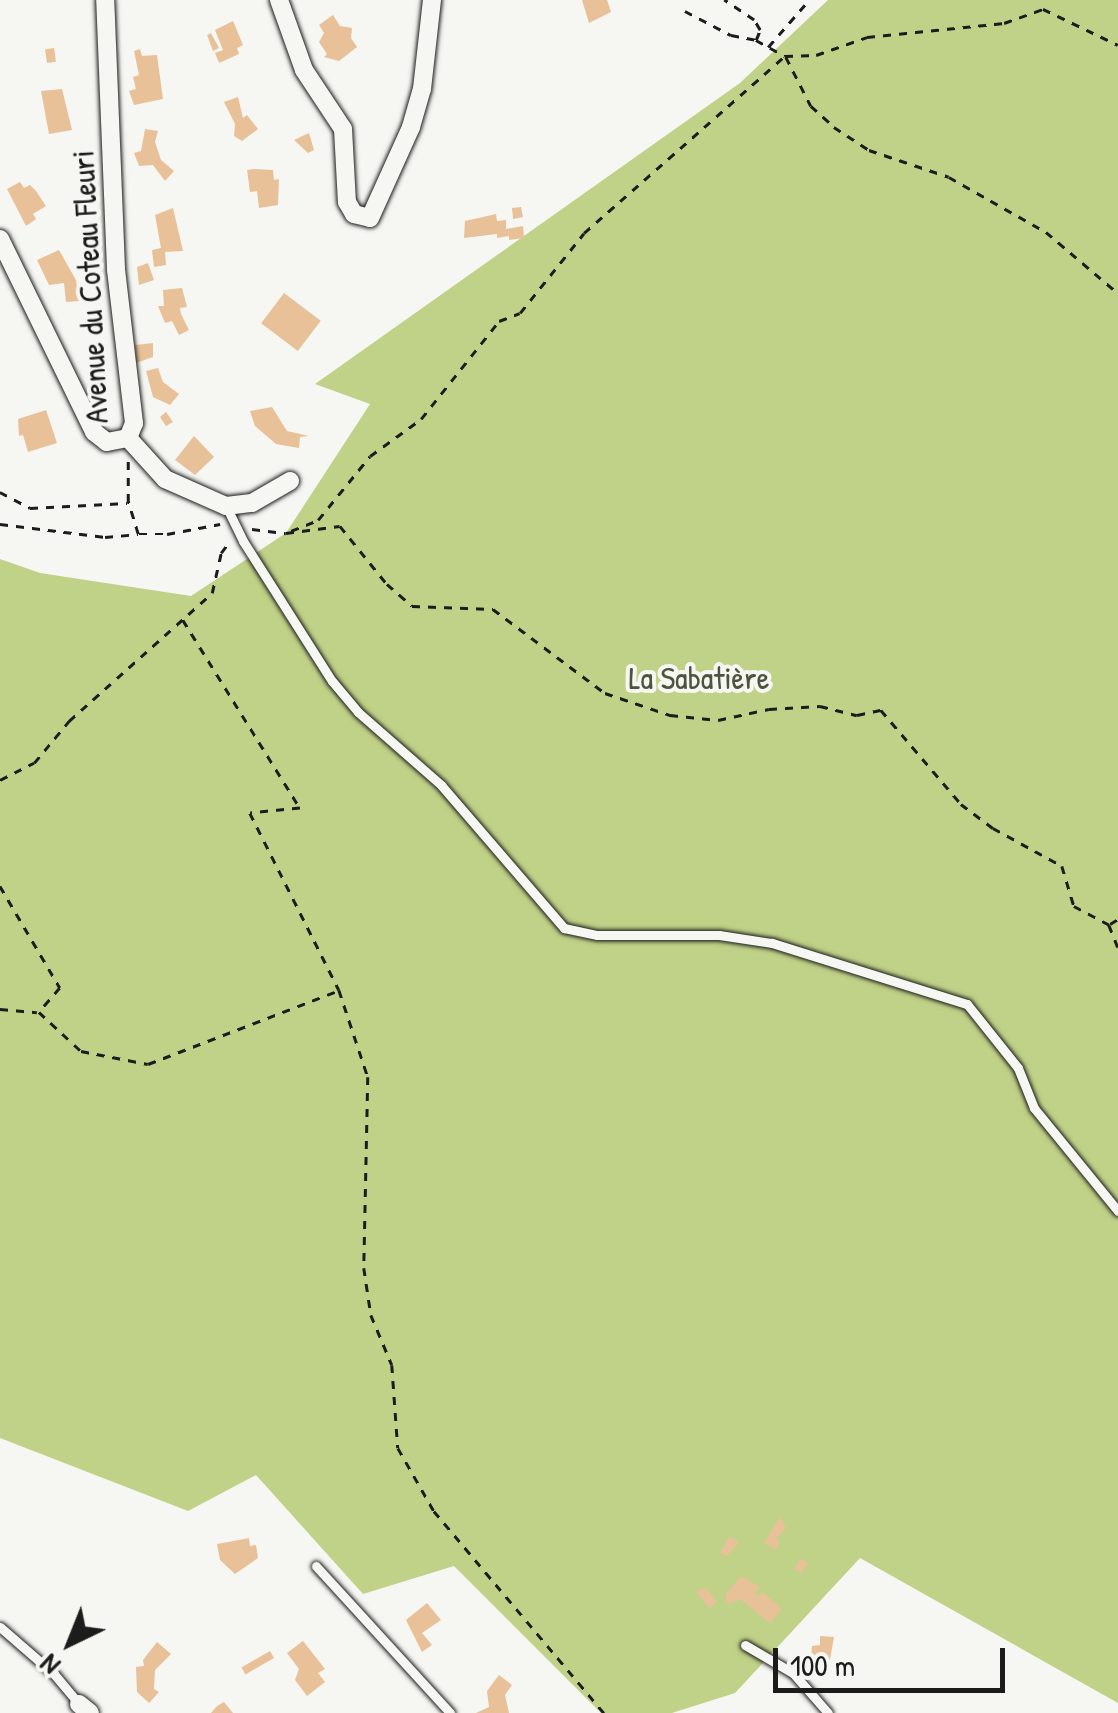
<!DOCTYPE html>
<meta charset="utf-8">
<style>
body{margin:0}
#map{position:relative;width:1118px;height:1713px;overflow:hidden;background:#f6f6f2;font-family:"Patrick Hand",sans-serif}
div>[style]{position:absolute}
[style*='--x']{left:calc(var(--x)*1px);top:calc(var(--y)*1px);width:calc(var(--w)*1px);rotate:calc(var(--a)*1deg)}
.green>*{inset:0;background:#c0d287}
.building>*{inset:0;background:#e8c198;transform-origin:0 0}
.path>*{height:2.5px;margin-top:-1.25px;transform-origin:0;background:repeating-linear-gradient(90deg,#1c1c1c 0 8px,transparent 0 16px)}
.roads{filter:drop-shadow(0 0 2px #1c1c1c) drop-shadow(0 0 2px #1c1c1c)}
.lane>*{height:9px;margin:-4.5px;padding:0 4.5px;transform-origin:4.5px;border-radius:4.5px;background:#f6f6f2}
.street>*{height:18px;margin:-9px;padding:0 9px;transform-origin:9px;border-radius:9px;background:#f6f6f2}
span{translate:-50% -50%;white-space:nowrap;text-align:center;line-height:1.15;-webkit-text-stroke:8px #f6f6f2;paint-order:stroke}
.street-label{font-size:32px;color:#1c1c1c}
.park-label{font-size:32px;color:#4d533c}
.north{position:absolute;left:20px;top:1593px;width:100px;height:100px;-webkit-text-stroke:8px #f6f6f2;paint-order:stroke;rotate:223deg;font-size:28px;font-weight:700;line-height:40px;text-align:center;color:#1c1c1c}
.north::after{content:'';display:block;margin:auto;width:35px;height:45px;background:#1c1c1c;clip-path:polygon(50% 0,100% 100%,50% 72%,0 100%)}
.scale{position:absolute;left:773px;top:1648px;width:232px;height:45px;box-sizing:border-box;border:5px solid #1c1c1c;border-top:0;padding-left:12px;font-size:30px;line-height:35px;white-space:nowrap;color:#1c1c1c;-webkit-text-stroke:8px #f6f6f2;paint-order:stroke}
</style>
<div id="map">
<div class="green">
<i style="clip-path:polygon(828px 0,1118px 0,1118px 1703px,860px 1558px,735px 1693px,672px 1713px,601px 1713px,454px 1566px,363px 1594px,256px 1475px,188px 1511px,0 1438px,0 559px,40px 573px,191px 596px,286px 533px,370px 404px,315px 384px,740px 83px)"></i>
</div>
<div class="building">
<i style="clip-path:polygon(582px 0,607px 0,611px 12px,589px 23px)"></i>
<i style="clip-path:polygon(333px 15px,340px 26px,352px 28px,351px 38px,357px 47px,339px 61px,324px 57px,327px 54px,319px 42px,324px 33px,319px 25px)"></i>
<i style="clip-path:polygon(233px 21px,243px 45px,237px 48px,239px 54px,219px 63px,215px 53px,223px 50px,215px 30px)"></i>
<i style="clip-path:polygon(211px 33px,219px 48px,213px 51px,207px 35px)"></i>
<i style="left:54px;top:48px;width:14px;height:9px;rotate:82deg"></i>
<i style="clip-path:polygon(140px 49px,142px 56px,157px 55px,163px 99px,134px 105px,129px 91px,136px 89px,133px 77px,139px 75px,134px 51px)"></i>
<i style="clip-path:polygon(62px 89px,72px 130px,49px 134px,41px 91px)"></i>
<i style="clip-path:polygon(238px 97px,243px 118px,247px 115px,258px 129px,242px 141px,234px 136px,235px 124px,224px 102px)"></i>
<i style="clip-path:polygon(145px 129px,158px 131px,155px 142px,161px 160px,174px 171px,165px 181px,153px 165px,139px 166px,134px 153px,141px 151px)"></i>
<i style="clip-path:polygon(309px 133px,314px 150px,308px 153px,294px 140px)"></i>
<i style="clip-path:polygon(254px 169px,273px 170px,274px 180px,279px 179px,278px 205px,259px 208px,257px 191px,250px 192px,247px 170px)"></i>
<i style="clip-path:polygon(20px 182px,24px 188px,30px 185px,36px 191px,46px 206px,33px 214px,36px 219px,26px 226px,7px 189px)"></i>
<i style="clip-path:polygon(521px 207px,523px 217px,513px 219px,512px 208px)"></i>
<i style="clip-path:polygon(173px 208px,183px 251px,165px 252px,166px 265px,154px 267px,152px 250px,161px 248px,155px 215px)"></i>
<i style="clip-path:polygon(496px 214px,497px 221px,506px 220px,506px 229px,523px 226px,524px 238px,509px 240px,509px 236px,497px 238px,497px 234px,464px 238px,465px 221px)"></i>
<i style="clip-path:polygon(59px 250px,76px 280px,79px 301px,66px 302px,64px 283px,49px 285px,37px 260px)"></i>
<i style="clip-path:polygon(148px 263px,154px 280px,139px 285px,137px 267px)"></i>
<i style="clip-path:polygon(182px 288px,187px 307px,180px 308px,181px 314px,189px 330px,179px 335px,172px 321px,165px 323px,158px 306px,164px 306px,163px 290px)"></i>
<i style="left:284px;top:293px;width:46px;height:38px;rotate:37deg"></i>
<i style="clip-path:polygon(153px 343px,153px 357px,136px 363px,135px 345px)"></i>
<i style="clip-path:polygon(158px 368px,163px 382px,179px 394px,170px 405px,153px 397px,146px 371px)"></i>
<i style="clip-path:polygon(272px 407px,287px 431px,309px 436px,300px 437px,299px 448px,276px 444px,255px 426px,250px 411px)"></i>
<i style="clip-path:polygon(46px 410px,57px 443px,28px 452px,23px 435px,19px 436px,18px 419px)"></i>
<i style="clip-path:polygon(166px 412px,173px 422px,166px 426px,160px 417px)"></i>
<i style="clip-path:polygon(194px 436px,214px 457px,195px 475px,175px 460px)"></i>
<i style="clip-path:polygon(780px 1517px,786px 1528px,776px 1539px,780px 1542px,776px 1550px,764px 1543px)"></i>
<i style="clip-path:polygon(729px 1537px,739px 1542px,727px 1556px,720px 1553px)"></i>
<i style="clip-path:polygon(249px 1538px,250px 1546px,256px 1545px,258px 1558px,235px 1574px,220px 1560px,217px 1544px)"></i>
<i style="clip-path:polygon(800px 1559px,808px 1562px,801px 1573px,794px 1569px)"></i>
<i style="clip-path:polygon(741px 1576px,760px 1587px,755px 1593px,758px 1596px,762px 1592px,782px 1609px,770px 1623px,740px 1599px,730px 1604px,726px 1601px,726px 1594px)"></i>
<i style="clip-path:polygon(705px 1588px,717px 1601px,710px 1608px,696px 1592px)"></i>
<i style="clip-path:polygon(427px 1603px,441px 1620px,422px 1633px,432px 1645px,422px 1652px,406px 1620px)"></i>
<i style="clip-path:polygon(820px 1636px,834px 1637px,828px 1671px,810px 1670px,812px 1646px,820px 1645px)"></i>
<i style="clip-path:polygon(303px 1641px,325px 1669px,318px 1673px,325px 1682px,307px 1696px,295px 1680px,299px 1669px,287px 1653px)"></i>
<i style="clip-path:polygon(157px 1642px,171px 1654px,155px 1670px,154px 1689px,159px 1692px,149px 1703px,137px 1692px,136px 1667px,144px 1666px,143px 1660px)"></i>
<i style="left:270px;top:1651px;width:8px;height:33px;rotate:60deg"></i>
<i style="clip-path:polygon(499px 1675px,512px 1685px,505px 1695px,509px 1713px,476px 1713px,489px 1707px,487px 1691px)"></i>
<i style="clip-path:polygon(224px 1702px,233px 1713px,211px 1713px,217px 1706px)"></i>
</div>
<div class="path">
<i style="--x:685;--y:11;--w:52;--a:27.6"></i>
<i style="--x:731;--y:35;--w:25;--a:11"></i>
<i style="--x:756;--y:40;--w:11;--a:-68"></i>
<i style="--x:760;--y:30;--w:12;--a:-121"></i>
<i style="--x:754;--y:20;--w:36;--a:-146"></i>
<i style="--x:756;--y:40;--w:33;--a:29"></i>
<i style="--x:785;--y:56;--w:31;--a:-2"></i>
<i style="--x:816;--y:55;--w:54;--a:-19.4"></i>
<i style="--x:867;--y:37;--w:138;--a:-5.8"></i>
<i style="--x:1004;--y:23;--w:41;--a:-19.7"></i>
<i style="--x:1043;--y:9;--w:83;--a:25.6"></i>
<i style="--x:768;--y:47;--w:62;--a:-48.9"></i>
<i style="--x:786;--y:57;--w:55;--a:63"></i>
<i style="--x:811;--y:106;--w:31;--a:42"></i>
<i style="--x:834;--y:127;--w:42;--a:33.3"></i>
<i style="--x:869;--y:150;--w:84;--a:18.6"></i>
<i style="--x:949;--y:177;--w:112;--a:29.6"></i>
<i style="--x:1046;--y:232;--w:94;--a:40.3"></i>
<i style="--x:0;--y:492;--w:34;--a:28"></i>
<i style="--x:30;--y:508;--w:97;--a:-3"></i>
<i style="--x:0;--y:524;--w:106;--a:7.1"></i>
<i style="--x:105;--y:537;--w:33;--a:-5"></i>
<i style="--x:138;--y:534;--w:34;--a:-107"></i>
<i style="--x:128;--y:502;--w:41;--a:-90"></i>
<i style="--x:252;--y:529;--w:34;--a:7"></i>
<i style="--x:286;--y:533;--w:54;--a:-7.4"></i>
<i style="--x:340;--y:526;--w:75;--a:51"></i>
<i style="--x:387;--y:584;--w:33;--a:41"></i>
<i style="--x:412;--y:606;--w:81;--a:2.1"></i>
<i style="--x:493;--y:609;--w:140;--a:36.9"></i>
<i style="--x:605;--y:693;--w:69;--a:18.7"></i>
<i style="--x:670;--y:715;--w:48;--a:5.9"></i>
<i style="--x:718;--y:720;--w:52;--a:-12.2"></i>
<i style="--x:769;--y:709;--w:51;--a:-3.4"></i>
<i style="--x:820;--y:706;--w:38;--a:14"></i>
<i style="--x:857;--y:715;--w:25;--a:-12"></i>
<i style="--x:881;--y:710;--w:123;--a:49.6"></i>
<i style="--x:961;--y:804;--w:40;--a:37"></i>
<i style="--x:993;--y:828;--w:79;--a:28.8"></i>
<i style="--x:1062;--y:866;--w:42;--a:73.3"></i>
<i style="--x:1074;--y:906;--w:40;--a:28"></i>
<i style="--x:1109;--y:925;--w:24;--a:68"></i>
<i style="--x:291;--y:531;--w:29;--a:-22"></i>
<i style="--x:318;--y:520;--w:82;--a:-50.9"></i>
<i style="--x:370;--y:456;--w:63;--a:-36"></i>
<i style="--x:421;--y:419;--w:125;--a:-51.5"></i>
<i style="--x:499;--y:321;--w:22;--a:-21"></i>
<i style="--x:520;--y:313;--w:102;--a:-51.3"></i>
<i style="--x:584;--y:233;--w:268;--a:-41.4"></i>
<i style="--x:139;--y:534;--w:28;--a:0"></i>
<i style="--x:167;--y:534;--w:54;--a:-10.7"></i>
<i style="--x:183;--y:620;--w:221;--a:58.1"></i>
<i style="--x:300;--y:808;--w:50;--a:174.3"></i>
<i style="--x:250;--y:813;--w:198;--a:63.3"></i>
<i style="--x:339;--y:990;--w:92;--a:71.6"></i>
<i style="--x:368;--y:1077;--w:191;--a:91.2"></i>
<i style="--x:364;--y:1268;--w:48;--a:81.5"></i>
<i style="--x:371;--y:1315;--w:54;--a:67.2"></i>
<i style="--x:392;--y:1365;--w:83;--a:85.9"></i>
<i style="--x:398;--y:1448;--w:73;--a:60.3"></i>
<i style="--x:434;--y:1511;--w:264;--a:49.9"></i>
<i style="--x:0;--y:780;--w:38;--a:-27"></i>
<i style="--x:34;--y:763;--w:55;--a:-50.2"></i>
<i style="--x:69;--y:721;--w:192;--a:-41.8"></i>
<i style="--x:212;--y:593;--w:41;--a:-77.3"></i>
<i style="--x:221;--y:553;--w:15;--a:-53"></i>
<i style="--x:0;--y:886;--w:118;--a:59.5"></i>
<i style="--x:60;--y:988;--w:32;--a:131"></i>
<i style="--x:39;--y:1012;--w:57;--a:42.9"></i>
<i style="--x:81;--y:1051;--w:68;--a:11"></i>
<i style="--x:148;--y:1064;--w:203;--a:-21.1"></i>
<i style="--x:1110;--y:924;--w:9;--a:-32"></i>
<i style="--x:0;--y:1009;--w:37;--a:5"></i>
</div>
<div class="roads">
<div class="lane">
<i style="--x:226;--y:506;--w:39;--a:64"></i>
<i style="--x:243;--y:541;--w:166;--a:57.6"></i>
<i style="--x:332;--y:681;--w:40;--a:50"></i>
<i style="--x:358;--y:712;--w:111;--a:41.3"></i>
<i style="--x:441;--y:785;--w:189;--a:49.3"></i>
<i style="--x:564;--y:928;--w:34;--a:12"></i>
<i style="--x:597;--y:935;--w:122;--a:0"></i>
<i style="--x:719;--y:935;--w:54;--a:8.6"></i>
<i style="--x:772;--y:943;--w:204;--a:17.4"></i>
<i style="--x:967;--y:1004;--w:82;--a:51.4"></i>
<i style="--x:1018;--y:1068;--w:43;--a:68.2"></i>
<i style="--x:1034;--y:1108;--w:133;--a:50.8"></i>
<i style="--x:316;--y:1566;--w:199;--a:47.6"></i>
<i style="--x:0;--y:1627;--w:72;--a:41"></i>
<i style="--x:54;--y:1674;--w:39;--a:50"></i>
<i style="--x:745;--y:1645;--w:56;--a:30.3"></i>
<i style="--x:793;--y:1673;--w:53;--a:48.8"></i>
</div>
<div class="street">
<i style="--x:279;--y:0;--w:74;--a:70.3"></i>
<i style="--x:304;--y:70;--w:71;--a:56.5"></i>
<i style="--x:343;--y:129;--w:73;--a:86.9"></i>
<i style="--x:347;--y:202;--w:14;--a:60"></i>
<i style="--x:354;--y:214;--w:16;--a:14"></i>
<i style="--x:370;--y:218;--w:100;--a:-65.7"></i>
<i style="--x:411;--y:127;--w:40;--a:-74"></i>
<i style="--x:422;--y:89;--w:90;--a:-83.6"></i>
<i style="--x:0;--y:239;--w:215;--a:64"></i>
<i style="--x:94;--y:432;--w:16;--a:38"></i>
<i style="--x:107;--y:442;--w:21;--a:-11"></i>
<i style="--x:128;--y:438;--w:16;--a:-68"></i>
<i style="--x:134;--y:423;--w:155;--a:-96.7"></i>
<i style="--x:116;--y:269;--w:269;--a:-92.3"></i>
<i style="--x:128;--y:438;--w:55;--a:47.9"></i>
<i style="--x:165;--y:479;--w:67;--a:23.9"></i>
<i style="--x:226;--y:506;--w:26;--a:-7"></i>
<i style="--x:252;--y:503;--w:44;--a:-30.1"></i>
<i style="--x:79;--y:1704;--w:14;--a:39"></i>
</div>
</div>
<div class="street-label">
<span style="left:90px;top:287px;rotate:-93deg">Avenue du Coteau Fleuri</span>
</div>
<div class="park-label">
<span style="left:699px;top:678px">La Sabatière</span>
</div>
<div class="north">N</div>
<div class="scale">100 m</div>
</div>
